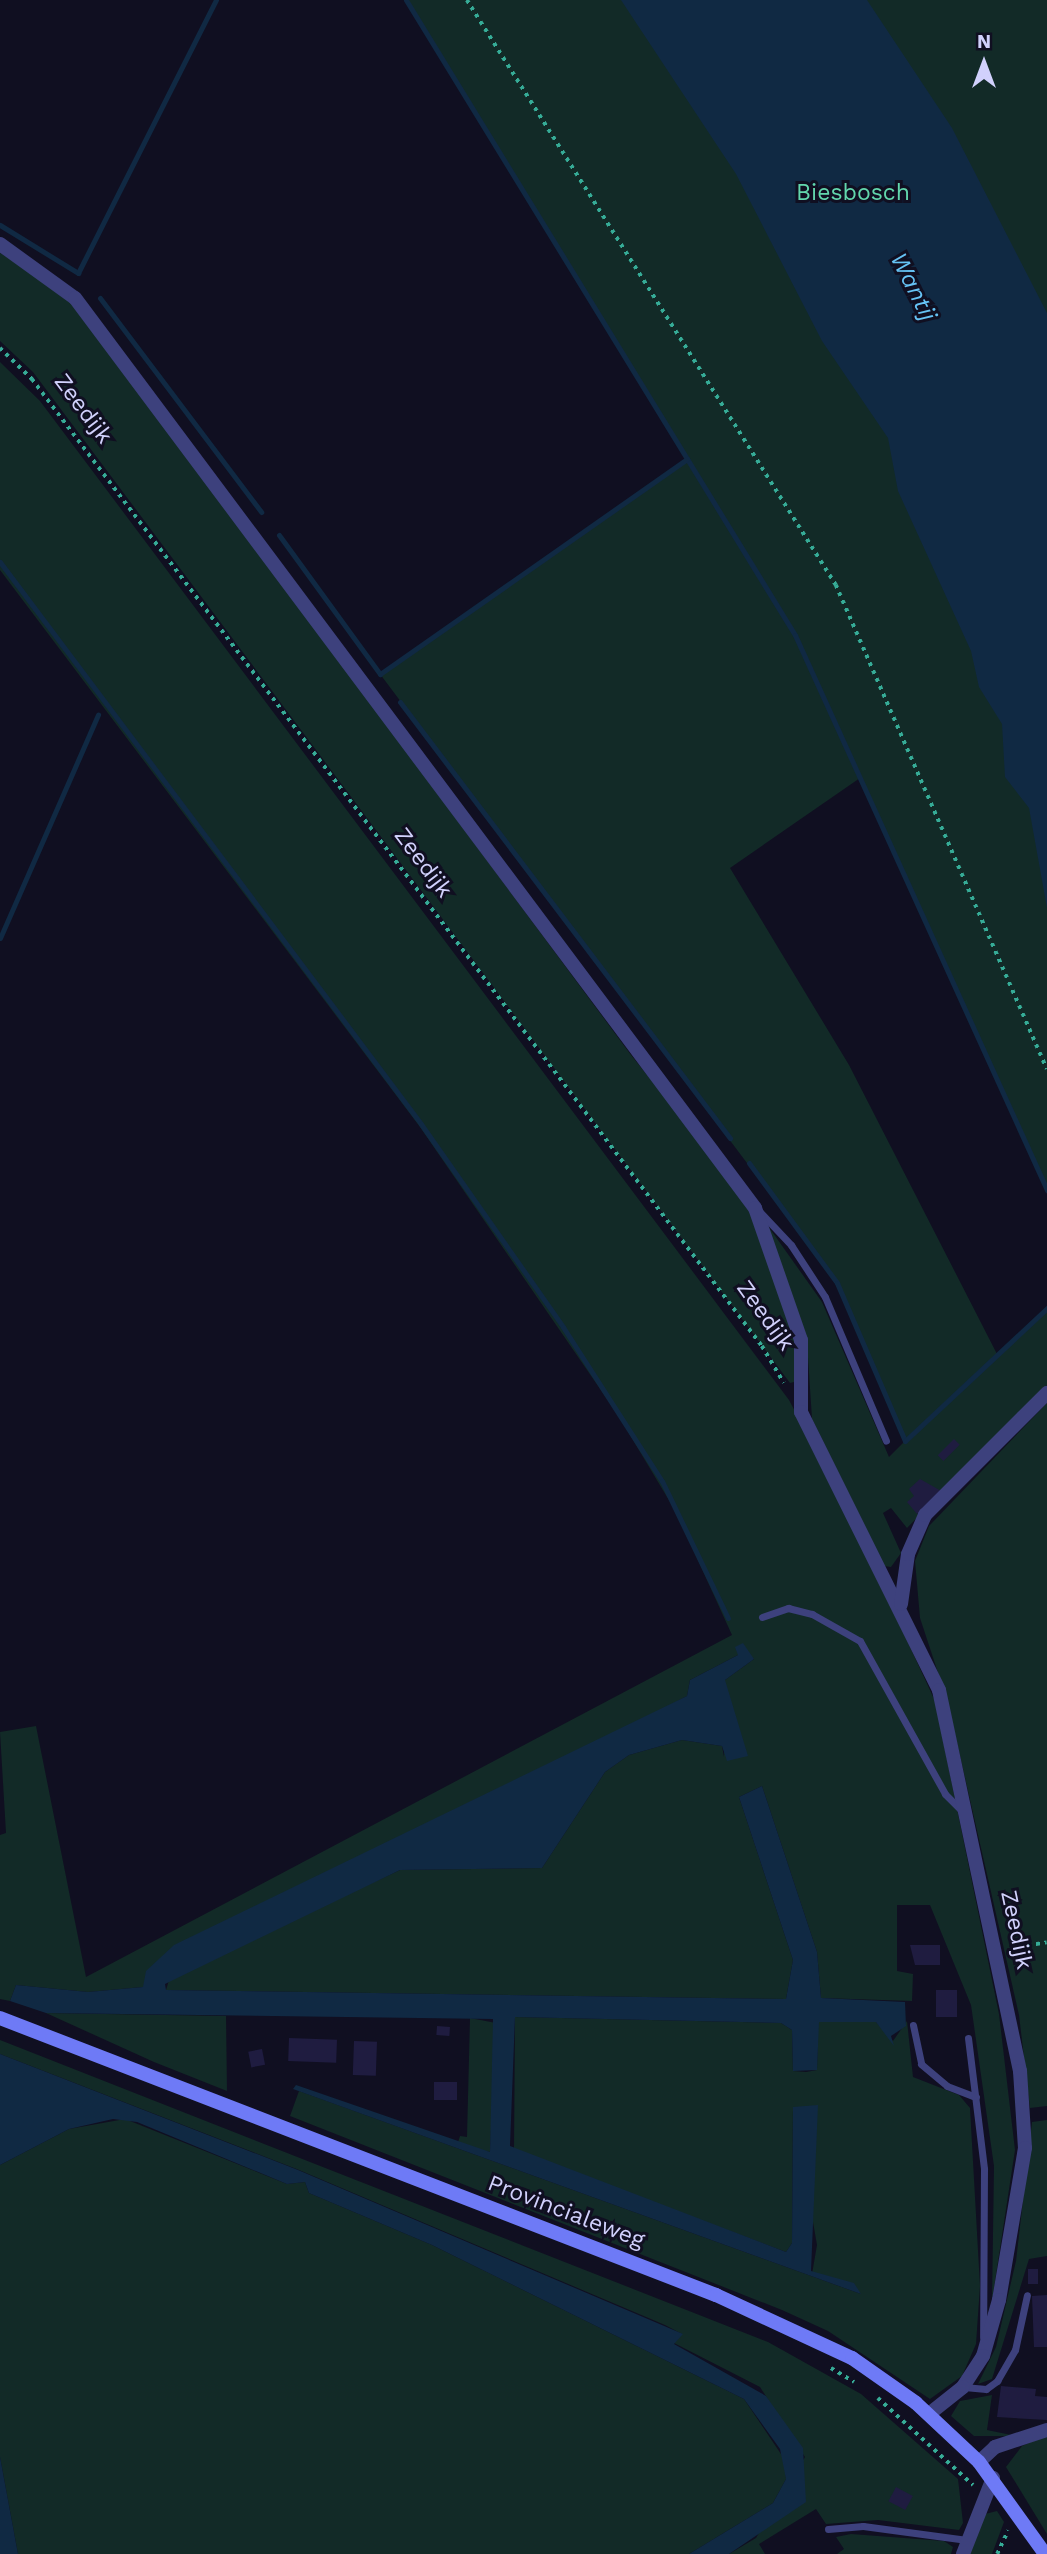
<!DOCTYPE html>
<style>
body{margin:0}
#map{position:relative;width:1047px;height:2554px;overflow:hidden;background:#100f21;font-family:"Work Sans",sans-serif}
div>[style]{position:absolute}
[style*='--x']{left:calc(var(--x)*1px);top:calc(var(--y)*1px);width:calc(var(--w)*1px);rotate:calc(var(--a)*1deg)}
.green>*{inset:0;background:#122a27}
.water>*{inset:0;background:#102943}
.stream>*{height:5px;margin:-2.5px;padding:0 2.5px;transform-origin:2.5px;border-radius:2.5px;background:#102943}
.building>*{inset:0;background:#1f1c40;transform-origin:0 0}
.path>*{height:3.5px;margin-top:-1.75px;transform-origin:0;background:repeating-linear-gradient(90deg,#36ac97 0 3.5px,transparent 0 8.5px)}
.lane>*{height:7px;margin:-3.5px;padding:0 3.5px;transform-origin:3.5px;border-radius:3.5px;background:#3d417d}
.street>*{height:14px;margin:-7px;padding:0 7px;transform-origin:7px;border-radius:7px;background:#3d417d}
.secondary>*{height:14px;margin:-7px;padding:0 7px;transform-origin:7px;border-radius:7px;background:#6e7af6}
span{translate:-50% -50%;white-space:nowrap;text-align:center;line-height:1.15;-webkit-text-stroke:6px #100f21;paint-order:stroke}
.park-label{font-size:23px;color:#62d7ad}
.street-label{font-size:23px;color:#d1d1fc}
.water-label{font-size:24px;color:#66c3f5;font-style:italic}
.north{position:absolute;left:949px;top:28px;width:70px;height:70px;-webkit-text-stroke:5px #100f21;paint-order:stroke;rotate:0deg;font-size:19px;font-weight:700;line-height:28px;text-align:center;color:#d1d1fc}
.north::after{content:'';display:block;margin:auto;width:24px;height:32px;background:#d1d1fc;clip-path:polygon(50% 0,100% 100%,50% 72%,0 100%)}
</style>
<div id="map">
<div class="green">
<i style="clip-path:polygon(406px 0,1047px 0,1047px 1190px,860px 778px,730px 868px,849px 1065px,997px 1354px,1047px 1308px,1047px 1385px,907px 1528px,891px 1508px,883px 1513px,901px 1553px,891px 1567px,884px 1566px,812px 1419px,807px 1342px,768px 1226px,822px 1302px,889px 1457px,905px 1441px,837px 1283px,380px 674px,686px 459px)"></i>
<i style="clip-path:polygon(0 253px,36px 272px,80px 311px,631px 1055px,729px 1177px,752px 1216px,793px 1330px,798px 1381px,790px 1383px,33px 372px,0 341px)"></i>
<i style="clip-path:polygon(0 362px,40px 401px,789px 1400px,843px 1502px,935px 1701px,999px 2014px,1015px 2150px,992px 2301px,994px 2166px,971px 2005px,930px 1905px,897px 1905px,897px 1971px,913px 1974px,912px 2001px,821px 1998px,817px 1952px,762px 1786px,739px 1797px,793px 1960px,786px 1999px,166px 1990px,170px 1977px,400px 1870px,542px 1868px,605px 1772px,629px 1755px,682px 1740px,722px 1746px,724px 1757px,725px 1680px,754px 1659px,738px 1655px,690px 1680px,687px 1696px,143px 1987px,88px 1992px,16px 1985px,10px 2001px,0 1999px,0 1835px,6px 1833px,0 1732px,36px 1726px,86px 1977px,732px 1635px,676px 1512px,618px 1415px,420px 1127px,0 570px)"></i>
<i style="clip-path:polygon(1047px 1403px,1047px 2106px,1030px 2108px,1019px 2015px,948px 1703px,920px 1618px,915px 1561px,929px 1526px)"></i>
<i style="clip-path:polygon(46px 2013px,226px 2016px,227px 2091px,154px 2062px)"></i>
<i style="clip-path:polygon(515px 2017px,781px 2023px,792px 2030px,793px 2071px,806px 2072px,817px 2070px,818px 2022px,876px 2022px,893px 2041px,907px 2021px,913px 2077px,959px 2095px,970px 2108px,980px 2286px,976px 2344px,962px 2376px,930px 2399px,828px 2331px,782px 2310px,290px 2116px,299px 2091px,861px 2294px,845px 2282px,812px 2274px,817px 2245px,793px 2107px,792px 2243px,786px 2252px,514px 2150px)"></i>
<i style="clip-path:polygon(470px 2018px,496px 2023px,490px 2152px,457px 2145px,460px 2136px,467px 2137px)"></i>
<i style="clip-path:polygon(0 2040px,768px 2342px,861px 2394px,958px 2479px,963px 2523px,959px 2530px,878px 2520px,826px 2524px,816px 2509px,759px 2544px,765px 2554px,729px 2554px,756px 2538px,805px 2457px,760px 2387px,674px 2343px,682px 2334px,665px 2325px,299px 2170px,0 2054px)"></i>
<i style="clip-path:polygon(125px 2119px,287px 2184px,305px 2182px,309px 2193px,432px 2245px,744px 2399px,785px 2460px,786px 2479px,773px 2503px,689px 2554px,18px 2554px,0 2457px,0 2165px,69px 2129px)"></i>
<i style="clip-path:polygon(1047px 2120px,1047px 2256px,1029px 2259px,992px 2379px,978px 2384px,996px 2347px,1016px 2261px,1032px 2122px)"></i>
<i style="clip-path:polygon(992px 2395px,987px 2430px,1016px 2436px,974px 2436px,951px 2416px,960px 2401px)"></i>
<i style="clip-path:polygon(1047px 2435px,1047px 2534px,1006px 2467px,1022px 2446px)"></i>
<i style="clip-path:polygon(997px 2511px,1004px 2522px,992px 2554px,969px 2554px,985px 2514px)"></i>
<i style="clip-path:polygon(851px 2534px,944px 2541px,953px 2547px,951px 2554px,837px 2554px,844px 2549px,836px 2537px)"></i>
</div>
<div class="water">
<i style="clip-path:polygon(621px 0,867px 0,952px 128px,1047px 313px,1047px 908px,1029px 808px,1005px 777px,1002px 724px,979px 687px,971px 651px,898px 491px,888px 438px,822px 341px,736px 174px)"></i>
<i style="clip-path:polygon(743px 1643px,754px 1659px,725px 1680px,748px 1756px,727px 1761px,722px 1746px,682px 1740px,629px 1755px,605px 1772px,542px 1868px,400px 1870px,165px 1984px,166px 1990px,786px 1999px,793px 1960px,739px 1797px,762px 1786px,817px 1952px,821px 1998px,905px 2002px,906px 2026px,891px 2036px,894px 2046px,876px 2022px,819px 2022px,817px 2070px,793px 2071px,792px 2030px,781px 2023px,515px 2017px,510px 2146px,786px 2252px,792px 2243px,793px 2107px,818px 2105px,811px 2271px,854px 2283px,861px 2294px,293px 2089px,296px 2085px,490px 2152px,493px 2019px,46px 2013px,10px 2001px,16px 1985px,88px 1992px,143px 1987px,146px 1971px,174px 1945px,687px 1696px,690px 1680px,738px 1655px,735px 1647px)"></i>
<i style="clip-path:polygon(0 2054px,298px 2170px,683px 2334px,674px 2344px,766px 2396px,803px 2448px,806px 2502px,729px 2554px,689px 2554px,773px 2503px,786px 2479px,780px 2449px,744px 2399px,432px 2245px,309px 2193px,305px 2182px,287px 2184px,137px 2122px,113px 2119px,69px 2129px,0 2165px)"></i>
<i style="clip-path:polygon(0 2457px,18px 2554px,0 2554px)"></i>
</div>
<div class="stream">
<i style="--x:406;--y:0;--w:745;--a:58.51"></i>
<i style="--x:795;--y:635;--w:610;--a:65.58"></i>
<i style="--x:0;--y:225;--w:92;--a:31.6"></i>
<i style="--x:78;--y:273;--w:306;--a:-63.2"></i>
<i style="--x:100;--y:298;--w:268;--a:53"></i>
<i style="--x:279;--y:535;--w:172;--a:54"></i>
<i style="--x:380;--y:674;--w:375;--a:-35"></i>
<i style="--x:0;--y:562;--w:702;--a:53.16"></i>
<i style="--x:421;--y:1124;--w:248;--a:55"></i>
<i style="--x:563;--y:1327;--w:183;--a:57.3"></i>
<i style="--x:662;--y:1481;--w:152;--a:64.3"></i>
<i style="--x:400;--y:702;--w:547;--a:52.88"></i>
<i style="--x:0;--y:938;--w:244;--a:-66.3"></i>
<i style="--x:749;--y:1163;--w:149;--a:53.7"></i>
<i style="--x:837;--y:1283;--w:172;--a:66.7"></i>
<i style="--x:905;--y:1441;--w:195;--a:-43.1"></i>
</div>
<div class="building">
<i style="left:954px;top:1439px;width:8px;height:23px;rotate:45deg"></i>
<i style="clip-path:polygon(920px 1479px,943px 1492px,917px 1514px,907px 1502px,914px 1496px,909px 1489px)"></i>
<i style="clip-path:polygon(910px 1945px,940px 1945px,940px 1965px,915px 1965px)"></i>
<i style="left:936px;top:1990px;width:21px;height:27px"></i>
<i style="left:437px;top:2026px;width:13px;height:9px;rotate:4deg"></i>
<i style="left:289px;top:2038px;width:48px;height:23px;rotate:2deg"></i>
<i style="left:354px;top:2041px;width:23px;height:34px;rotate:2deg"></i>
<i style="left:262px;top:2049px;width:16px;height:14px;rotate:79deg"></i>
<i style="left:434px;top:2082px;width:23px;height:18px"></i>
<i style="left:1038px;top:2269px;width:15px;height:10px;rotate:90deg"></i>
<i style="clip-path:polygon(1047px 2295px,1047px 2347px,1034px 2347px,1032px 2296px)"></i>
<i style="clip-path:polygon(1001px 2386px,1036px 2389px,1035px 2396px,1047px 2397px,1047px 2420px,997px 2417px)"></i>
<i style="left:896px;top:2487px;width:19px;height:16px;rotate:28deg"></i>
</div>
<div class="path">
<i style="--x:467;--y:0;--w:692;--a:57.76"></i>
<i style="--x:836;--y:585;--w:528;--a:66.45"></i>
<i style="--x:0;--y:348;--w:45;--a:44.1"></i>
<i style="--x:32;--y:379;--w:1212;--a:52.95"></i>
<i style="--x:762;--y:1346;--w:43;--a:59.3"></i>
<i style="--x:1011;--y:1948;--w:36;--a:-9"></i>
<i style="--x:831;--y:2368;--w:27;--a:31"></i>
<i style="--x:878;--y:2398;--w:129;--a:42.5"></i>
<i style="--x:997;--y:2554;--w:26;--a:-65"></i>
</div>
<div class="lane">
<i style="--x:759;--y:1211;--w:47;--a:46.7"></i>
<i style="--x:791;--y:1245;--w:62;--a:56.8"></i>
<i style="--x:825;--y:1297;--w:156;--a:67"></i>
<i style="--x:762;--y:1617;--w:28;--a:-19"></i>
<i style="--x:788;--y:1608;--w:25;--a:14"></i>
<i style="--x:812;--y:1614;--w:55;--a:29.4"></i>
<i style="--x:860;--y:1641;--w:175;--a:60.9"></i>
<i style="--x:945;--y:1794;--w:28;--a:45"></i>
<i style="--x:913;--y:2025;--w:40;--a:78"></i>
<i style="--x:921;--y:2064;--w:34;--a:40"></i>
<i style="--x:947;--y:2086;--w:31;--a:21"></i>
<i style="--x:968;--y:2038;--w:132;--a:83"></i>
<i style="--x:984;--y:2169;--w:168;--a:90.3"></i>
<i style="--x:964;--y:2387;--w:22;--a:5"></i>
<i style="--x:986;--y:2389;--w:14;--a:-36"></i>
<i style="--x:997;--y:2381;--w:36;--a:-60"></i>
<i style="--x:1015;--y:2350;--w:56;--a:-77.7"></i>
<i style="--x:828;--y:2529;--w:35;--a:-5"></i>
<i style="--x:863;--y:2526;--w:105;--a:7.7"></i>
</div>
<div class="street">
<i style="--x:0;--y:244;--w:92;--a:35.8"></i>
<i style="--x:75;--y:298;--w:1136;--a:53.23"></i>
<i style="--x:755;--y:1208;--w:140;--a:70.8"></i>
<i style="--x:801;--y:1340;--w:72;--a:90"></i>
<i style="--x:801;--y:1412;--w:310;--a:63.6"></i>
<i style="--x:939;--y:1690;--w:390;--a:78"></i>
<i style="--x:1020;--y:2071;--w:77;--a:86.3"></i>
<i style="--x:1025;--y:2148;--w:154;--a:99.7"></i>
<i style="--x:999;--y:2300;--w:58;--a:105.9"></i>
<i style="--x:983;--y:2356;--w:37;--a:123"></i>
<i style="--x:963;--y:2387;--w:43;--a:141.5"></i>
<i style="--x:901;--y:1604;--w:50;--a:-82"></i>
<i style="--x:908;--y:1554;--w:43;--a:-66.4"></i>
<i style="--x:925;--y:1515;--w:173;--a:-45"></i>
<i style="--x:979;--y:2462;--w:22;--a:-43"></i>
<i style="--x:995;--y:2447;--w:55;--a:-18.1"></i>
<i style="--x:963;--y:2554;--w:82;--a:-68.5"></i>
</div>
<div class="secondary">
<i style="--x:0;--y:2018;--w:768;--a:21.15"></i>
<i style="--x:716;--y:2295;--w:150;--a:24.9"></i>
<i style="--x:852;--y:2358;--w:78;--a:35.1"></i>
<i style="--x:916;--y:2403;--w:86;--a:43.1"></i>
<i style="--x:979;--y:2462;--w:113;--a:54.3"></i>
</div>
<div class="park-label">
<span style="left:853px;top:193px">Biesbosch</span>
</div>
<div class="street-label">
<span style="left:83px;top:409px;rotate:53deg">Zeedijk</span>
<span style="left:423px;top:863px;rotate:53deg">Zeedijk</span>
<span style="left:765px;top:1316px;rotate:54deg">Zeedijk</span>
<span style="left:1016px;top:1930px;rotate:78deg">Zeedijk</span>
<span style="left:566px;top:2212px;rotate:21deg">Provincialeweg</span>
</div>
<div class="water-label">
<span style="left:913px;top:287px;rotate:63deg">Wantij</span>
</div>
<div class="north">N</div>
</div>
